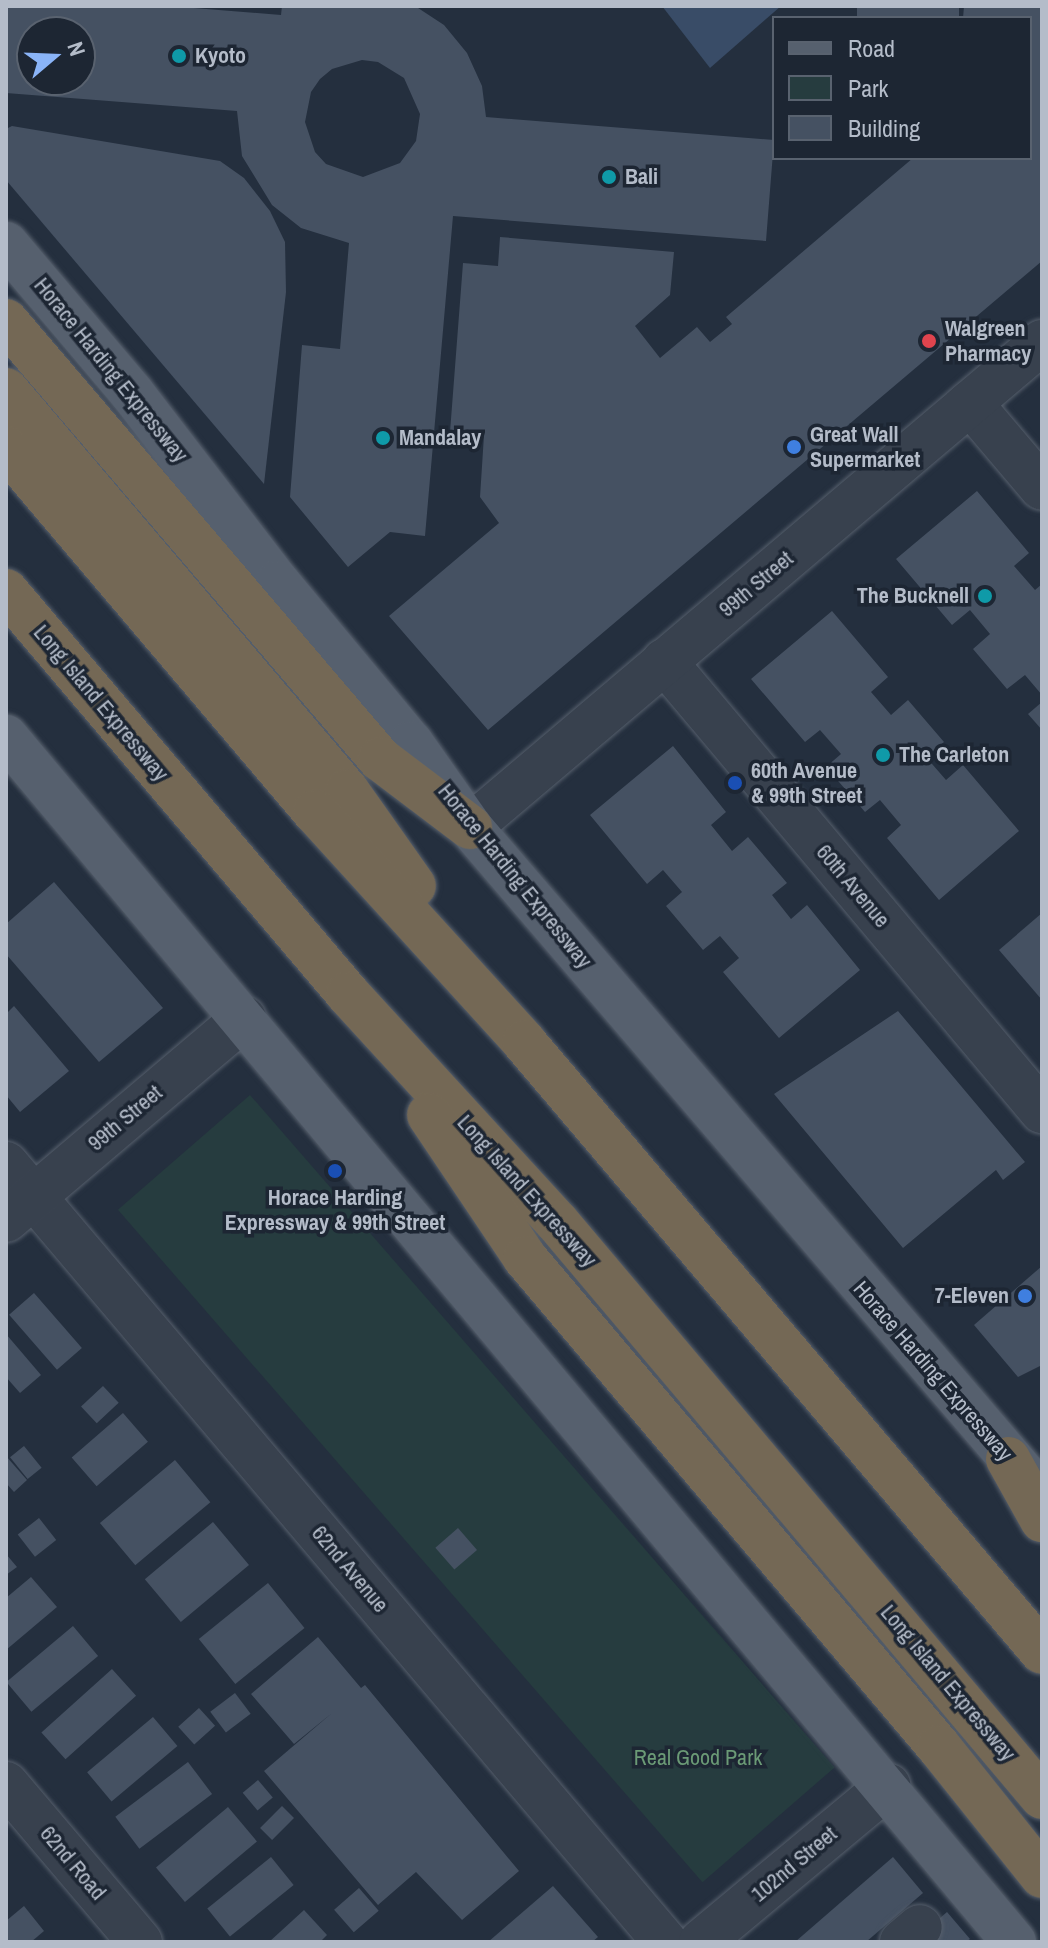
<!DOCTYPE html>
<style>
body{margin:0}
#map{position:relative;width:1048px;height:1948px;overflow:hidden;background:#242f3e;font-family:"Archivo Narrow",sans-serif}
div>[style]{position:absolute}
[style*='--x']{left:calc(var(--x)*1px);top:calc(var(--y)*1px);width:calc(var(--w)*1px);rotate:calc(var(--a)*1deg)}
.green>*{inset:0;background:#263c3f;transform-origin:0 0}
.water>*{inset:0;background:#394c67}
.building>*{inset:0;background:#455162;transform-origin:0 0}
.roads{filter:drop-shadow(0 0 2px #565f6c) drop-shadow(0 0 2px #565f6c)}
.minor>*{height:44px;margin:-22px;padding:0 22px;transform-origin:22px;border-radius:22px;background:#38414e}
.major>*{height:44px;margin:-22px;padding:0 22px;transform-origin:22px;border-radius:22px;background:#56606e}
.highway>*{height:44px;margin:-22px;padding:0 22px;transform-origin:22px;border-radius:22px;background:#746855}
.dots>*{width:22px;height:22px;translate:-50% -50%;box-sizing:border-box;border:4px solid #1d2633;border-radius:50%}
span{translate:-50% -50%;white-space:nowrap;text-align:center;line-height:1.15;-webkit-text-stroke:7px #1d2633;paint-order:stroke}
.poi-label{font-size:22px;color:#b4bcc9;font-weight:700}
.left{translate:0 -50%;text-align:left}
.right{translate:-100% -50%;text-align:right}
.street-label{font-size:22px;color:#b4bcc9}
.park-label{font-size:22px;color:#6b9a76}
.frame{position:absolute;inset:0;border:8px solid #b4bcc9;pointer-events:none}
.legend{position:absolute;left:772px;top:16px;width:260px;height:144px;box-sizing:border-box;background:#1d2633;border:2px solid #59626f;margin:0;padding:10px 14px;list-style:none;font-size:24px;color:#b4bcc9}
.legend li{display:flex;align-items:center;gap:16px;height:40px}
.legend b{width:40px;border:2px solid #59626f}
.north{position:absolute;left:16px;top:16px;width:80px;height:80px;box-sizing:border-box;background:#1d2633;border:2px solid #59626f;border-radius:50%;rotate:71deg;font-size:22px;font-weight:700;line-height:32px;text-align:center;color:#b4bcc9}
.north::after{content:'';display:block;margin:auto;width:28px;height:36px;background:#8ab4f8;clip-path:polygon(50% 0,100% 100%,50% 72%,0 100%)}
</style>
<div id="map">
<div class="green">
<i style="left:250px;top:1095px;width:891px;height:175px;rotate:49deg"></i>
</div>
<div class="water">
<i style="clip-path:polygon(662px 6px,781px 6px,710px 68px)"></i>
</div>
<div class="building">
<i style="clip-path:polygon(evenodd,6px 6px,169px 6px,281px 15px,282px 6px,415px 6px,444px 25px,467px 53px,482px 86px,486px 117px,774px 140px,766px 241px,453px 216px,425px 536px,390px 532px,348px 567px,290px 497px,302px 345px,340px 349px,349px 243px,301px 228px,272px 205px,242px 156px,237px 111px,6px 93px,6px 6px,32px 32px,80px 32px,80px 80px,32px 80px,32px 32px,6px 6px,362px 60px,378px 62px,404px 78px,420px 114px,416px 141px,400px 163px,363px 177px,326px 164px,315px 152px,305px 122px,311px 92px,320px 79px,332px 69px,362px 60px)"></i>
<i style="left:857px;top:6px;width:102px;height:12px"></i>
<i style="clip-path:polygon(964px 6px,1042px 6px,1042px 261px,488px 730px,389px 616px,499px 523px,480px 497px,484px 435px,450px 432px,463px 263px,498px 266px,500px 237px,674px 252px,670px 295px,635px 326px,660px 358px,697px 327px,710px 342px,732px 324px,726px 317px,913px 158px,1030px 158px,1030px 18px,963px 18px)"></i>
<i style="clip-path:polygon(12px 126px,220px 161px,244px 178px,270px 211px,285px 242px,286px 292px,264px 484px,6px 180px,6px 129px)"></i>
<i style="clip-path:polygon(977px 491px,1029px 553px,1014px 566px,1035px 590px,1042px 584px,1042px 695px,1025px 675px,1007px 689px,973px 649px,990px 634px,970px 610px,952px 625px,896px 559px)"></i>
<i style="clip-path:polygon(832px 611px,888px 677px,871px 692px,891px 715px,908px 700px,944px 742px,926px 757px,946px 780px,963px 765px,1019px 831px,939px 900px,887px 838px,901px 825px,880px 800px,865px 812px,826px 767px,841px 754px,820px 730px,805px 742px,751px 679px)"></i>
<i style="clip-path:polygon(1042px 702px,1042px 730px,1028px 714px)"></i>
<i style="clip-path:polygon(673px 746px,726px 812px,711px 825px,732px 851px,748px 837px,787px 883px,772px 895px,791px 919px,807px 905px,860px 970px,779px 1038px,723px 972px,739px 958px,720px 936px,703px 950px,666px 906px,682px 892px,663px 870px,647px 884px,590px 815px)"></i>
<i style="clip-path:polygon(54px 882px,163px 1008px,99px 1062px,6px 954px,6px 924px)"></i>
<i style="clip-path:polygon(1042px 913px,1042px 1000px,999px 950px)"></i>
<i style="clip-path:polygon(14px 1006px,69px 1071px,20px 1112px,6px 1095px,6px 1014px)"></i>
<i style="clip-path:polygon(898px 1011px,1025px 1162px,1003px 1180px,996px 1170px,903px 1248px,774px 1094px)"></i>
<i style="clip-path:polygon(1042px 1266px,1042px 1365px,1018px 1377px,974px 1325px)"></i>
<i style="left:34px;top:1293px;width:73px;height:33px;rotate:49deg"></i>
<i style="clip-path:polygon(6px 1334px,41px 1375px,20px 1393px,6px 1377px)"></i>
<i style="left:103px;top:1386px;width:23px;height:30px;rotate:47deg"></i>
<i style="left:123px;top:1413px;width:38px;height:68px;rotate:49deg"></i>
<i style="left:24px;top:1446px;width:28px;height:18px;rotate:51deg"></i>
<i style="clip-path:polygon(6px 1456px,27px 1480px,14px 1492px,6px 1483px)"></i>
<i style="left:175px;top:1460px;width:55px;height:98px;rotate:50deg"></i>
<i style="left:39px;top:1518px;width:28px;height:27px;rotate:52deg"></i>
<i style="left:213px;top:1522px;width:56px;height:89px;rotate:50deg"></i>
<i style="left:458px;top:1528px;width:29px;height:30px;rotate:49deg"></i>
<i style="clip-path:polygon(6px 1554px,17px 1567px,6px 1575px)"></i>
<i style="clip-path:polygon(31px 1577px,57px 1607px,6px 1650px,6px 1598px)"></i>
<i style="left:268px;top:1583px;width:58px;height:89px;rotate:51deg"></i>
<i style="left:73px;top:1626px;width:39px;height:87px;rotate:50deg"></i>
<i style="clip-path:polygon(318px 1637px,361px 1688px,365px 1685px,519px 1871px,462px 1920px,416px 1872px,378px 1905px,264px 1771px,332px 1713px,294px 1744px,251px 1694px)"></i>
<i style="left:112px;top:1669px;width:36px;height:95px;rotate:48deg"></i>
<i style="left:235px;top:1693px;width:26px;height:31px;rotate:53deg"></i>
<i style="left:199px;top:1708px;width:24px;height:28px;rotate:48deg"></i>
<i style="left:153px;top:1717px;width:38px;height:86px;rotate:50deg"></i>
<i style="left:188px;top:1762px;width:40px;height:91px;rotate:53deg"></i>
<i style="left:258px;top:1780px;width:23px;height:20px;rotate:50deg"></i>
<i style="left:282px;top:1806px;width:17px;height:31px;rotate:45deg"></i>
<i style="left:228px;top:1807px;width:45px;height:94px;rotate:50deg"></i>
<i style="left:271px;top:1857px;width:36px;height:82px;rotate:51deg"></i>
<i style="clip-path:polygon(893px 1857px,923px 1893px,866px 1942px,795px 1942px)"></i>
<i style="clip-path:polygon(553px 1886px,598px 1937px,592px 1942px,488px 1942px)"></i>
<i style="left:359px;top:1888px;width:30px;height:33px;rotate:49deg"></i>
<i style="clip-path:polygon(24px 1906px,44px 1931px,31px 1942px,6px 1942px,6px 1921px)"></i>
<i style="clip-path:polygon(304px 1910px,327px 1935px,320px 1942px,269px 1942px)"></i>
<i style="clip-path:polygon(947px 1912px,970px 1939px,966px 1942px,935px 1942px,925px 1931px)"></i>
</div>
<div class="roads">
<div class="minor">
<i style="--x:970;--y:403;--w:111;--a:49.7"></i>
<i style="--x:664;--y:661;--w:588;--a:49.97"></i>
<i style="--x:470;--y:827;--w:750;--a:-40.29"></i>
<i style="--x:6;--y:1164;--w:1020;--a:49.73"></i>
<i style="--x:6;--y:1220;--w:312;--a:-40.3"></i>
<i style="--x:6;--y:1784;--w:207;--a:49.7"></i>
<i style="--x:701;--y:1942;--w:244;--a:-39.8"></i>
<i style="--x:902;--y:1942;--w:23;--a:-40"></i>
</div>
<div class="major">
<i style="--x:6;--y:244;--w:195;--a:49.8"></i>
<i style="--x:132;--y:393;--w:240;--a:52.5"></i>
<i style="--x:278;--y:583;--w:208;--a:50.3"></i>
<i style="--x:411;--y:743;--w:103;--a:54.9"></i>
<i style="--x:470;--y:827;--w:869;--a:49.43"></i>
<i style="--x:6;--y:737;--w:1571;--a:50.09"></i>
</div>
<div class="highway">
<i style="--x:6;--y:321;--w:576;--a:49.51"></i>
<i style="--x:380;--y:759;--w:113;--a:37.1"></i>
<i style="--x:6;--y:390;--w:526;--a:49.62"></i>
<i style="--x:347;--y:791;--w:116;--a:54.8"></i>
<i style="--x:6;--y:448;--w:477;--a:49.7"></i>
<i style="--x:315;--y:812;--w:311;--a:47.7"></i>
<i style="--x:524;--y:1042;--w:800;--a:49.66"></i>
<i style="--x:6;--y:591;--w:529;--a:49.68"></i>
<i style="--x:348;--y:994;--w:309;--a:47.5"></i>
<i style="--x:557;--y:1222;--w:752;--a:49.85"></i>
<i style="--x:429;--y:1115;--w:172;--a:56.1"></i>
<i style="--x:525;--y:1258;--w:641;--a:49.75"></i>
<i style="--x:939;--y:1747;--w:165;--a:51.4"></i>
<i style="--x:1008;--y:1459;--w:70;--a:60.9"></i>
</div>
</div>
<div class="dots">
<i style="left:179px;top:56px;background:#0f9aa8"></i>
<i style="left:609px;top:177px;background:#0f9aa8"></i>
<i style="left:929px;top:341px;background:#e0444e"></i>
<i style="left:383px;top:438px;background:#0f9aa8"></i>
<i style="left:794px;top:447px;background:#3f7fe0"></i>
<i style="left:985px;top:596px;background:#0f9aa8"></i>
<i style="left:883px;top:755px;background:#0f9aa8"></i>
<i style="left:735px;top:783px;background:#1a4fb4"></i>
<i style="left:335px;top:1171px;background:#1a4fb4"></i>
<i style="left:1025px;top:1296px;background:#3f7fe0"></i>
</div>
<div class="poi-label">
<span class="left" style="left:195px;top:56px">Kyoto</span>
<span class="left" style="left:625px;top:177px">Bali</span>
<span class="left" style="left:945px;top:341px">Walgreen<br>Pharmacy</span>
<span class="left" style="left:810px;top:447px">Great Wall<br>Supermarket</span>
<span class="left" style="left:399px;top:438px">Mandalay</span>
<span class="right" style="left:969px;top:596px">The Bucknell</span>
<span class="left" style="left:899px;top:755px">The Carleton</span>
<span class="left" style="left:751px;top:783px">60th Avenue<br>&amp; 99th Street</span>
<span style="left:335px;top:1210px">Horace Harding<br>Expressway &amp; 99th Street</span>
<span class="right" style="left:1009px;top:1296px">7-Eleven</span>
</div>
<div class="street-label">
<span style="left:111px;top:370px;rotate:51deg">Horace Harding Expressway</span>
<span style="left:756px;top:584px;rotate:-40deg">99th Street</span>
<span style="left:101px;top:703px;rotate:50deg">Long Island Expressway</span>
<span style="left:515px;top:876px;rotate:51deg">Horace Harding Expressway</span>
<span style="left:853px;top:886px;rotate:50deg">60th Avenue</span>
<span style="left:125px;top:1118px;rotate:-40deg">99th Street</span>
<span style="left:527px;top:1191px;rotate:48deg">Long Island Expressway</span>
<span style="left:933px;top:1371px;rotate:49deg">Horace Harding Expressway</span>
<span style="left:350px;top:1569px;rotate:50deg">62nd Avenue</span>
<span style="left:948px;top:1683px;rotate:50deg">Long Island Expressway</span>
<span style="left:73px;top:1863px;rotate:50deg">62nd Road</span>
<span style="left:794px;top:1864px;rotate:-40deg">102nd Street</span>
</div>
<div class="park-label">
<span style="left:698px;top:1758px">Real Good Park</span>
</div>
<div class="frame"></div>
<ul class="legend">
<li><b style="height:10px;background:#56606e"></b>Road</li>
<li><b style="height:22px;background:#263c3f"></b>Park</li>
<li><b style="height:22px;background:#455162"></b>Building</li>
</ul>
<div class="north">N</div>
</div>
